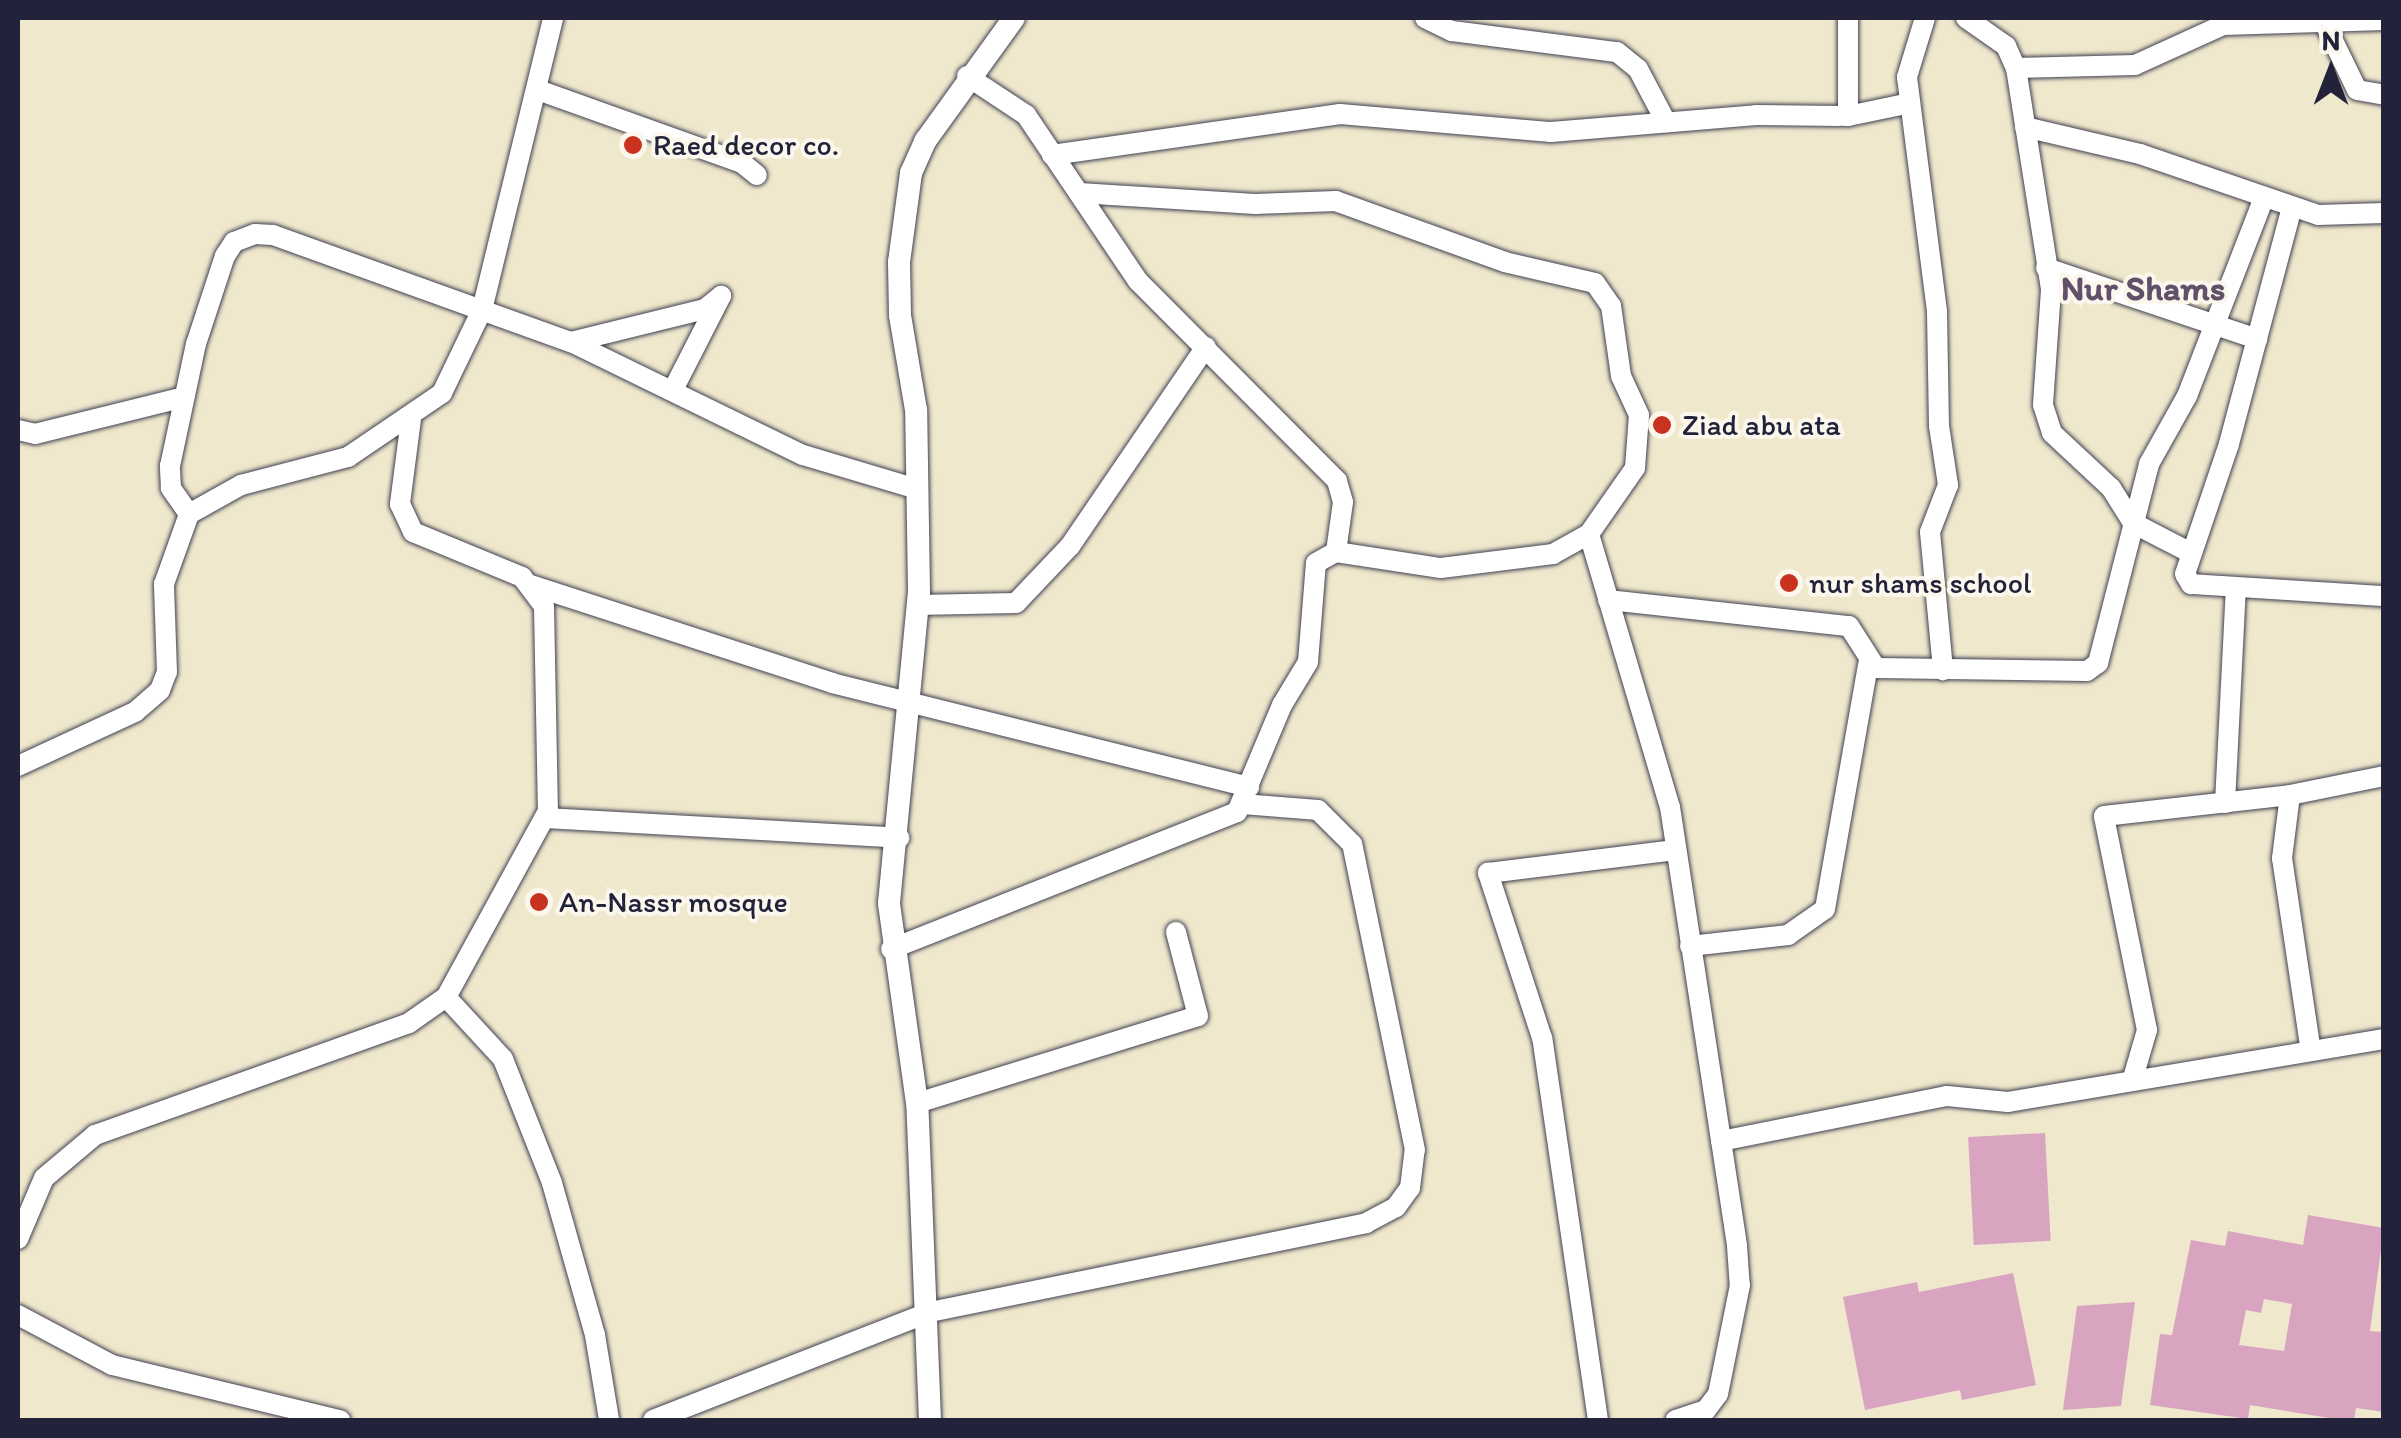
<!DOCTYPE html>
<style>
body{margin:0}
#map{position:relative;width:2401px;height:1438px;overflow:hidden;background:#efe8cd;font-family:Itim,sans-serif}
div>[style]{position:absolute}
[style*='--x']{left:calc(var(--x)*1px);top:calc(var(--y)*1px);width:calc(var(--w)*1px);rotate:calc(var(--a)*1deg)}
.building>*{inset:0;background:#d9a4c0;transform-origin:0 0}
.roads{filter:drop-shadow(0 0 2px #414051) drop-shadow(0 0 2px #414051)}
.minor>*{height:20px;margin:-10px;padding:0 10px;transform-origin:10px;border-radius:10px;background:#fff}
.tertiary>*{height:22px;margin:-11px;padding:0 11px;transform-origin:11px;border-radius:11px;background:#fff}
.dots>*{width:28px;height:28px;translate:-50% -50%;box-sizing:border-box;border:5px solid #fbf7ec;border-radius:50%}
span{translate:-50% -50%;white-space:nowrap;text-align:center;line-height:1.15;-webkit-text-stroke:8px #fbf7ec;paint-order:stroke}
.poi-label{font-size:30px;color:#22223b}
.left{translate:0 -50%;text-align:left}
.quarter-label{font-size:35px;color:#62506a;font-weight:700}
.frame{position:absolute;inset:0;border:20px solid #22223b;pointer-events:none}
.north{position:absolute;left:2281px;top:20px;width:100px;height:100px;-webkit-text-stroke:8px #fbf7ec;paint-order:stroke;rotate:0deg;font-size:28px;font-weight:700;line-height:40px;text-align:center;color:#22223b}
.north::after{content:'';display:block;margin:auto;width:35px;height:45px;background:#22223b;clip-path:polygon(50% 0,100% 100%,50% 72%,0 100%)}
</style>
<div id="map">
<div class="building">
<i style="left:2045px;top:1133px;width:108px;height:77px;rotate:87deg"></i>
<i style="clip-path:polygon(evenodd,2308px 1215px,2384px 1228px,2370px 1331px,2384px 1332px,2384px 1412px,2356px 1408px,2354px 1420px,2341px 1420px,2250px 1405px,2248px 1419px,2150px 1405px,2160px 1334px,2172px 1335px,2191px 1240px,2225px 1246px,2228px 1231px,2303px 1245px,2308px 1215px,2264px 1299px,2292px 1304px,2284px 1351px,2239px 1345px,2246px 1310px,2261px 1313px,2264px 1299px)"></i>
<i style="clip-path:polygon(2013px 1273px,2036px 1385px,1962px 1400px,1960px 1390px,1865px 1410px,1843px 1297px,1917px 1282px,1919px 1292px)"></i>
<i style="clip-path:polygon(2135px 1302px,2121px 1406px,2063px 1410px,2077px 1306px)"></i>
</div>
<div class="roads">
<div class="minor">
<i style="--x:1425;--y:18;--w:30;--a:26"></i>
<i style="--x:1452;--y:31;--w:166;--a:7.3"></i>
<i style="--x:1617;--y:52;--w:27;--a:39"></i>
<i style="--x:1638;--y:69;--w:60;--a:62.2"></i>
<i style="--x:1925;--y:18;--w:62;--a:107"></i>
<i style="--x:1907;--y:77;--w:237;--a:82.7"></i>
<i style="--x:1937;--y:312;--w:114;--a:89"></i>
<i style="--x:1939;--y:426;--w:60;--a:81.3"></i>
<i style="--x:1948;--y:485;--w:50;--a:111"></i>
<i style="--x:1930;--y:532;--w:139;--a:84.6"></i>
<i style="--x:1966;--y:18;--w:49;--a:35"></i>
<i style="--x:2006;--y:46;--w:24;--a:66"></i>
<i style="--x:2016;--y:68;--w:225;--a:81"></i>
<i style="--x:2051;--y:290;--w:115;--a:94"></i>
<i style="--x:2043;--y:405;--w:29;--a:72"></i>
<i style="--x:2052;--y:433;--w:81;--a:43"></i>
<i style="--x:2111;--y:488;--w:41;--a:57.8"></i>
<i style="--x:2133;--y:523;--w:65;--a:27.3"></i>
<i style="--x:2325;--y:24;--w:73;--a:64.1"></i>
<i style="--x:2357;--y:90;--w:27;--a:10"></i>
<i style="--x:2016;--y:68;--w:119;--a:-1.4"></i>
<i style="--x:2135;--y:65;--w:97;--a:-24.4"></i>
<i style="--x:2223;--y:25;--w:161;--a:-1.8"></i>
<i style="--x:967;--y:76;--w:71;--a:33.5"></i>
<i style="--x:1026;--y:115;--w:200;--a:56"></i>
<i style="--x:1138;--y:281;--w:282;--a:45.1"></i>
<i style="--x:1337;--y:481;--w:22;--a:74"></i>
<i style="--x:1343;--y:502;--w:50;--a:98"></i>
<i style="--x:1336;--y:552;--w:106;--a:8.7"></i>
<i style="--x:1441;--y:568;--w:113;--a:-7.1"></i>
<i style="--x:1553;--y:554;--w:41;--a:-29.1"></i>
<i style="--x:1589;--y:534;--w:80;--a:-55.1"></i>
<i style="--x:1635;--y:468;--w:53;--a:-85.7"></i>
<i style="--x:1639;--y:415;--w:43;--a:-114.8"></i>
<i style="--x:1621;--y:376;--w:71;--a:-98.1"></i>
<i style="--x:1611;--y:306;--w:28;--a:-125"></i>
<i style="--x:1595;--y:283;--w:92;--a:-166.9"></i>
<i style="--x:1505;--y:262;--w:180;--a:-160.2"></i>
<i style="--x:1336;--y:201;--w:81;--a:177.9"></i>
<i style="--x:1255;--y:204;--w:176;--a:-176.4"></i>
<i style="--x:538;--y:90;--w:217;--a:19.7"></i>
<i style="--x:742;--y:163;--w:19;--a:39"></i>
<i style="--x:1848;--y:116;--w:98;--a:-90"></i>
<i style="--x:2025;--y:127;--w:118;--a:13.2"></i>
<i style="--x:2140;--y:154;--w:188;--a:18.9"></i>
<i style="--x:2318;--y:215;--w:66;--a:-1.7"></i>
<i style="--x:1052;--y:155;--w:291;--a:-8.1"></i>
<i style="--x:1340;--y:114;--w:212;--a:4.9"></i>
<i style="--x:1551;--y:132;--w:206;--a:-4.7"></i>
<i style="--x:1756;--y:115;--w:92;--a:0.6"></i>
<i style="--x:1848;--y:116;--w:63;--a:-11.8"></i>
<i style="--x:2292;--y:207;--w:245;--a:104.9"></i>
<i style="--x:2229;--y:444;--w:137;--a:108.7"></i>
<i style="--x:2185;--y:574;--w:12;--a:59"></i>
<i style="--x:2191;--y:584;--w:193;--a:3.6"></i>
<i style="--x:2046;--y:268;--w:223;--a:18.6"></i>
<i style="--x:571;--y:342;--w:138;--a:-13.8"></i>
<i style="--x:705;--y:309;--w:21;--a:-39"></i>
<i style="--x:721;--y:296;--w:103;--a:117.1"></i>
<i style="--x:411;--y:419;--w:86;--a:97.4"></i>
<i style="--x:400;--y:504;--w:31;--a:65"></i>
<i style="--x:413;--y:532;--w:118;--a:22.4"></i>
<i style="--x:522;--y:577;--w:36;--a:53"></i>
<i style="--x:544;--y:606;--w:205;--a:88.9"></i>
<i style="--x:548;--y:811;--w:212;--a:118.7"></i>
<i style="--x:446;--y:997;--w:84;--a:47.4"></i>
<i style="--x:503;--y:1059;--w:133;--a:68.4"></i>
<i style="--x:552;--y:1183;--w:158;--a:74.2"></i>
<i style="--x:595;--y:1335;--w:86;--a:80.6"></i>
<i style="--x:18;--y:430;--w:17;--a:13"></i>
<i style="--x:35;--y:434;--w:154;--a:-13.9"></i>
<i style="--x:189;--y:514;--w:32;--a:-125"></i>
<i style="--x:171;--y:488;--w:22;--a:-93"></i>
<i style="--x:170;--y:466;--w:125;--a:-78"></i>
<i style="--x:196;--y:344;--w:93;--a:-71.8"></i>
<i style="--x:225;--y:256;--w:17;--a:-57"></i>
<i style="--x:234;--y:242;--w:22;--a:-21"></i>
<i style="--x:255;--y:234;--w:18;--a:3"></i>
<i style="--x:273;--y:235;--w:317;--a:19.8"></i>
<i style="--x:571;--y:342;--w:258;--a:26"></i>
<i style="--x:803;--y:455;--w:116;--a:16.6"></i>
<i style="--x:1589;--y:534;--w:285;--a:73.5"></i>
<i style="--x:1670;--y:807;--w:444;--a:81.3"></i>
<i style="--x:1737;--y:1246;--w:39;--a:86"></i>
<i style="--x:1740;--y:1285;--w:111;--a:101.4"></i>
<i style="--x:1718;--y:1394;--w:20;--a:127"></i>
<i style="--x:1706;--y:1410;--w:32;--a:162"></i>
<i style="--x:531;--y:585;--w:317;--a:18"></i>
<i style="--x:832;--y:683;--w:430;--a:14"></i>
<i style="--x:1608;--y:600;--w:242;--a:6.2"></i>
<i style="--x:1849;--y:626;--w:50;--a:57.3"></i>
<i style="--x:1876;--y:668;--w:211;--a:0.8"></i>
<i style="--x:2087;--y:671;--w:14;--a:-36"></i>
<i style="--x:2098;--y:663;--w:205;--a:-75.6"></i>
<i style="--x:2149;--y:464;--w:78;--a:-60.8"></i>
<i style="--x:2187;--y:396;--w:213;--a:-68.8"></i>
<i style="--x:917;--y:605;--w:99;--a:-1.2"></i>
<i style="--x:1016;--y:603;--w:79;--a:-46.5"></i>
<i style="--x:1070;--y:546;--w:241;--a:-55.7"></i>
<i style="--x:18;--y:766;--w:129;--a:-24.8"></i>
<i style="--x:135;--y:712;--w:33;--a:-41"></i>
<i style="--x:160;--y:690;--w:19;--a:-69"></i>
<i style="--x:167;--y:672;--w:88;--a:-92"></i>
<i style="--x:164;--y:584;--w:74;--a:-70.3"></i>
<i style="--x:189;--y:514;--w:60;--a:-29.1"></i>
<i style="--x:241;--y:485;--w:111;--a:-14.7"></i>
<i style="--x:348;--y:457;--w:114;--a:-34.2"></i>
<i style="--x:442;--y:393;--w:92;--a:-64.3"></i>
<i style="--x:482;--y:310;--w:301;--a:-76.3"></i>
<i style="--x:2290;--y:795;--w:64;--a:97.2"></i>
<i style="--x:2282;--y:858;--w:195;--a:81.5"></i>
<i style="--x:2225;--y:803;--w:216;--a:-87.1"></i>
<i style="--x:546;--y:818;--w:354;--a:3.2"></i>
<i style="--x:1690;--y:946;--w:99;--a:-6.4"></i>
<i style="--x:1788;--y:935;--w:45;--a:-35.1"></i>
<i style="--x:1825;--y:909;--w:249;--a:-80"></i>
<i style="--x:891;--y:949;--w:372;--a:-21.6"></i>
<i style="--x:1237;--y:812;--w:116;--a:-67.2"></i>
<i style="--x:1282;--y:705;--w:50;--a:-58.8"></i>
<i style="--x:1308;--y:662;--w:99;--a:-85.4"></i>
<i style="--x:1316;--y:563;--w:23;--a:-29"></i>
<i style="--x:2133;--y:1078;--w:50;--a:-73.7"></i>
<i style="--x:2147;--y:1030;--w:218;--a:-101.4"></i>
<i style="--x:2104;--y:816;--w:187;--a:-6.4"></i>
<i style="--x:2290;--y:795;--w:96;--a:-11.4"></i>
<i style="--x:917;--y:1103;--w:294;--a:-17.2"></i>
<i style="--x:1198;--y:1016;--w:87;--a:-104.7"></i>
<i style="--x:1721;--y:1141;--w:230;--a:-11.3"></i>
<i style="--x:1947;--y:1096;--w:61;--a:5.6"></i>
<i style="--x:2008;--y:1102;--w:381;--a:-9.5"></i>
<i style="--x:18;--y:1239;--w:66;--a:-66.9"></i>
<i style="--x:44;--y:1178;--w:67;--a:-40.1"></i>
<i style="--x:95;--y:1135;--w:333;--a:-19.6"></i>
<i style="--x:409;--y:1023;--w:45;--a:-35.1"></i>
<i style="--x:18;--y:1315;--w:106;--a:28"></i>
<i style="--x:112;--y:1365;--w:235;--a:13.6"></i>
<i style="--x:653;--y:1420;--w:297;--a:-21.3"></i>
<i style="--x:930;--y:1312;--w:445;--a:-11.5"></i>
<i style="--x:1366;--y:1223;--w:34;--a:-28"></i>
<i style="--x:1396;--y:1207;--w:24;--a:-54"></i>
<i style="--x:1410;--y:1188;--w:38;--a:-83"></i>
<i style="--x:1415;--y:1150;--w:312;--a:-101.6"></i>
<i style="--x:1352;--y:844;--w:48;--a:-135"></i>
<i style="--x:1318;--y:810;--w:76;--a:-175.5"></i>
<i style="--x:1598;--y:1420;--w:386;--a:-98.3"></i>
<i style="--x:1542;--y:1038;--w:174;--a:-108.1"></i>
<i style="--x:1488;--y:873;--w:189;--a:-7"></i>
</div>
<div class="tertiary">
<i style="--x:930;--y:1420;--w:317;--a:-92.3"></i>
<i style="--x:917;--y:1103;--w:202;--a:-98"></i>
<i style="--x:889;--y:903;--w:313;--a:-84.5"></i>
<i style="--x:919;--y:591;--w:181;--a:-90.9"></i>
<i style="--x:916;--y:410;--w:96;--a:-99.6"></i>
<i style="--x:900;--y:315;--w:53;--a:-91.1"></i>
<i style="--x:899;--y:262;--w:90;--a:-82.3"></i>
<i style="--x:911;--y:173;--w:36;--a:-66"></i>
<i style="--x:926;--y:140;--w:150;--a:-54.2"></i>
</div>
</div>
<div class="dots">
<i style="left:633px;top:145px;background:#c8321e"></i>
<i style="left:1662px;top:425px;background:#c8321e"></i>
<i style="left:1789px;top:583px;background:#c8321e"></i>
<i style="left:539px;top:902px;background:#c8321e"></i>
</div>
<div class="poi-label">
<span class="left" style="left:653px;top:145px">Raed decor co.</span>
<span class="left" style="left:1682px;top:425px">Ziad abu ata</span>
<span class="left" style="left:1809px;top:583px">nur shams school</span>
<span class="left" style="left:559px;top:902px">An-Nassr mosque</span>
</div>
<div class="quarter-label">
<span style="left:2143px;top:288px">Nur Shams</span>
</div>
<div class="frame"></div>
<div class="north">N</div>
</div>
